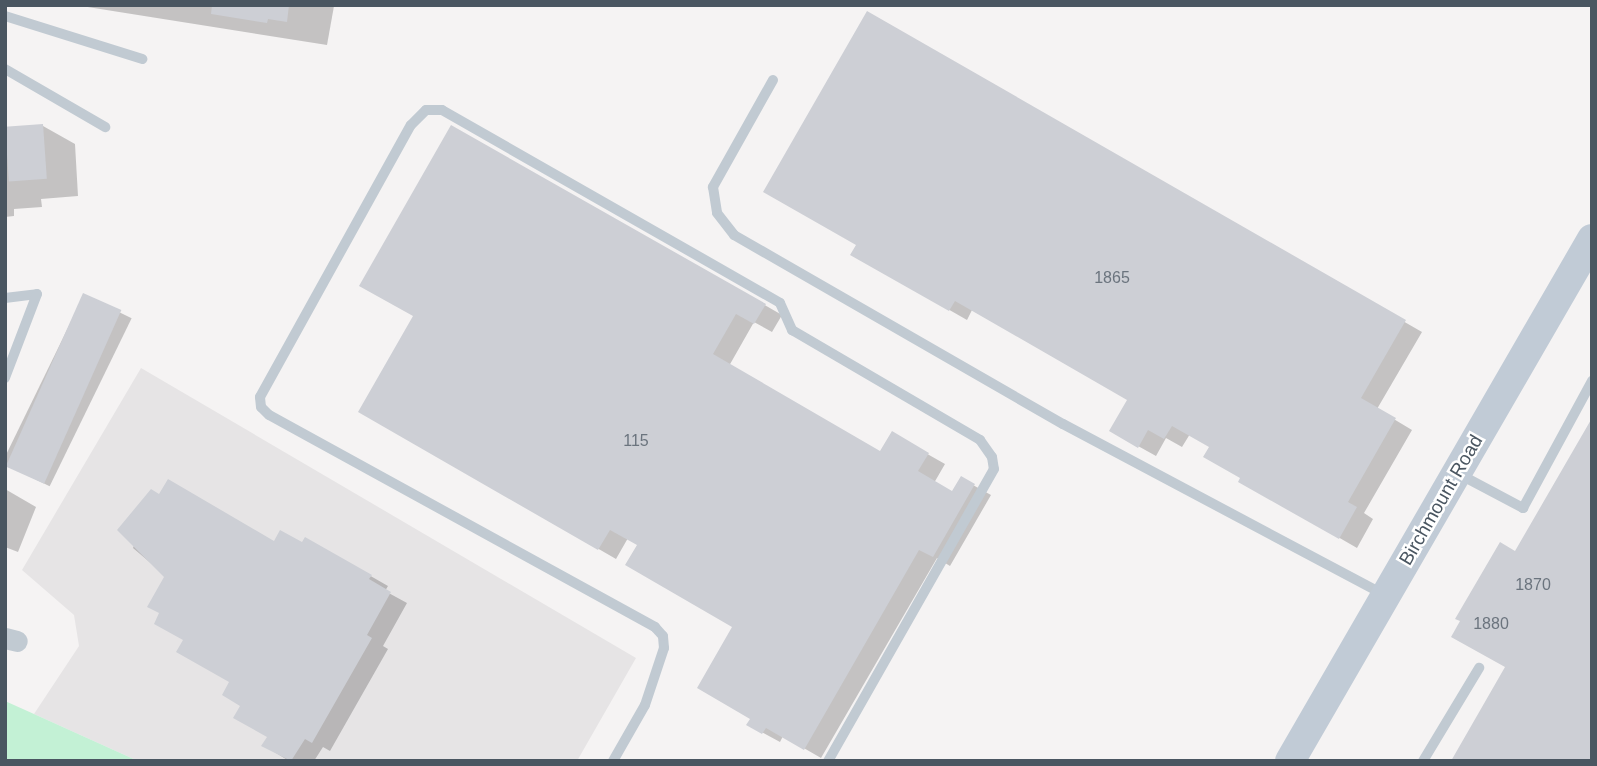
<!DOCTYPE html>
<style>
body{margin:0}
#map{position:relative;width:1597px;height:766px;overflow:hidden;background:#f5f3f3;font-family:Helvetica,sans-serif}
div>[style]{position:absolute}
[style*='--x']{left:calc(var(--x)*1px);top:calc(var(--y)*1px);width:calc(var(--w)*1px);rotate:calc(var(--a)*1deg)}
.education>*{inset:0;background:#e6e4e5}
.green>*{inset:0;background:#c3f1d5}
.shadow>*{inset:0;background:#0003;transform-origin:0 0}
.building>*{inset:0;background:#cdcfd5;transform-origin:0 0}
.lane>*{height:10px;margin:-5px;padding:0 5px;transform-origin:5px;border-radius:5px;background:#c1cad2}
.street>*{height:21px;margin:-10.5px;padding:0 10.5px;transform-origin:10.5px;border-radius:10.5px;background:#c1cad2}
.secondary>*{height:30px;margin:-15px;padding:0 15px;transform-origin:15px;border-radius:15px;background:#c1cbd6}
span{translate:-50% -50%;white-space:nowrap;text-align:center;line-height:1.15;-webkit-text-stroke:5px #fff;paint-order:stroke}
.number-label{font-size:16px;color:#6b747e}
.number-label span{-webkit-text-stroke-width:0}
.street-label{font-size:19px;color:#4a5661}
.frame{position:absolute;inset:0;border:7px solid #4a5661;pointer-events:none}
</style>
<div id="map">
<div class="education">
<i style="clip-path:polygon(141px 368px,636px 658px,577px 761px,138px 761px,34px 714px,79px 646px,74px 615px,22px 570px)"></i>
</div>
<div class="green">
<i style="clip-path:polygon(5px 701px,34px 714px,138px 761px,5px 761px)"></i>
</div>
<div class="shadow">
<i style="clip-path:polygon(75px 5px,332px 5px,334px 6px,327px 45px)"></i>
<i style="clip-path:polygon(868px 14px,1422px 332px,1377px 409px,1412px 430px,1364px 513px,1373px 519px,1357px 548px,1241px 481px,1243px 477px,1211px 447px,1190px 434px,1182px 447px,1166px 438px,1156px 456px,1111px 431px,1129px 400px,972px 310px,967px 320px,869px 264px,858px 244px)"></i>
<i style="clip-path:polygon(43px 126px,75px 144px,78px 196px,41px 199px,42px 207px,14px 209px,14px 216px,5px 217px,5px 139px)"></i>
<i style="clip-path:polygon(452px 127px,782px 315px,772px 332px,754px 322px,729px 366px,881px 454px,892px 434px,945px 464px,934px 483px,953px 494px,962px 479px,991px 495px,950px 566px,937px 558px,821px 758px,783px 736px,780px 742px,749px 725px,752px 719px,734px 626px,639px 544px,628px 538px,616px 559px,360px 411px,415px 316px)"></i>
<i style="left:84px;top:295px;width:53px;height:187px;rotate:26deg"></i>
<i style="clip-path:polygon(5px 489px,36px 507px,18px 552px,5px 547px)"></i>
<i style="clip-path:polygon(306px 539px,388px 586px,385px 591px,407px 603px,383px 646px,388px 649px,330px 751px,323px 747px,314px 761px,289px 761px,263px 745px,269px 736px,242px 705px,231px 681px,185px 640px,166px 576px,133px 548px,135px 543px,303px 545px)"></i>
</div>
<div class="building">
<i style="clip-path:polygon(212px 5px,289px 5px,287px 22px,268px 19px,267px 23px,211px 14px)"></i>
<i style="clip-path:polygon(867px 11px,1406px 320px,1361px 398px,1396px 418px,1348px 502px,1357px 507px,1339px 539px,1238px 482px,1240px 478px,1203px 457px,1209px 447px,1172px 426px,1164px 439px,1148px 430px,1138px 448px,1109px 431px,1127px 400px,955px 301px,949px 311px,850px 255px,856px 245px,763px 192px)"></i>
<i style="left:43px;top:124px;width:55px;height:38px;rotate:86deg"></i>
<i style="clip-path:polygon(451px 125px,766px 304px,754px 324px,736px 314px,713px 354px,880px 451px,892px 431px,929px 453px,918px 471px,952px 491px,961px 476px,975px 484px,933px 557px,919px 550px,804px 750px,766px 728px,762px 734px,746px 725px,750px 719px,697px 688px,732px 627px,625px 565px,637px 545px,610px 530px,598px 550px,358px 412px,413px 316px,359px 286px)"></i>
<i style="left:83px;top:293px;width:42px;height:190px;rotate:24deg"></i>
<i style="clip-path:polygon(1592px 418px,1592px 761px,1451px 761px,1505px 667px,1451px 637px,1460px 621px,1455px 619px,1500px 542px,1515px 551px)"></i>
<i style="clip-path:polygon(168px 479px,274px 541px,280px 530px,302px 542px,305px 537px,372px 575px,369px 579px,391px 592px,367px 635px,372px 638px,312px 743px,305px 739px,291px 761px,261px 746px,267px 737px,233px 718px,240px 706px,222px 695px,229px 682px,176px 652px,183px 640px,154px 624px,159px 613px,147px 607px,164px 577px,117px 530px,151px 489px,159px 494px)"></i>
</div>
<div class="lane">
<i style="--x:5;--y:16;--w:144;--a:17.4"></i>
<i style="--x:5;--y:69;--w:116;--a:30.1"></i>
<i style="--x:773;--y:80;--w:123;--a:119.3"></i>
<i style="--x:713;--y:187;--w:26;--a:81"></i>
<i style="--x:717;--y:213;--w:28;--a:52"></i>
<i style="--x:734;--y:235;--w:379;--a:29.9"></i>
<i style="--x:1063;--y:424;--w:362;--a:28"></i>
<i style="--x:5;--y:298;--w:32;--a:-7"></i>
<i style="--x:37;--y:294;--w:90;--a:110.9"></i>
<i style="--x:1457;--y:473;--w:75;--a:27.9"></i>
<i style="--x:1523;--y:508;--w:145;--a:-61.5"></i>
<i style="--x:613;--y:761;--w:64;--a:-60.3"></i>
<i style="--x:645;--y:705;--w:60;--a:-71.6"></i>
<i style="--x:664;--y:648;--w:12;--a:-95"></i>
<i style="--x:663;--y:636;--w:12;--a:-132"></i>
<i style="--x:655;--y:627;--w:440;--a:-151.2"></i>
<i style="--x:269;--y:415;--w:11;--a:-135"></i>
<i style="--x:261;--y:407;--w:10;--a:-96"></i>
<i style="--x:260;--y:397;--w:311;--a:-61"></i>
<i style="--x:411;--y:125;--w:21;--a:-45"></i>
<i style="--x:426;--y:110;--w:16;--a:0"></i>
<i style="--x:442;--y:110;--w:389;--a:29.7"></i>
<i style="--x:780;--y:303;--w:30;--a:66"></i>
<i style="--x:792;--y:330;--w:218;--a:30.3"></i>
<i style="--x:980;--y:440;--w:21;--a:55"></i>
<i style="--x:992;--y:457;--w:12;--a:81"></i>
<i style="--x:994;--y:469;--w:336;--a:119.6"></i>
<i style="--x:1423;--y:761;--w:109;--a:-58.9"></i>
</div>
<div class="street">
<i style="--x:5;--y:638;--w:12;--a:14"></i>
</div>
<div class="secondary">
<i style="--x:1290;--y:761;--w:603;--a:-59.95"></i>
</div>
<div class="number-label">
<span style="left:1112px;top:278px">1865</span>
<span style="left:636px;top:441px">115</span>
<span style="left:1533px;top:585px">1870</span>
<span style="left:1491px;top:624px">1880</span>
</div>
<div class="street-label">
<span style="left:1441px;top:500px;rotate:-60deg">Birchmount Road</span>
</div>
<div class="frame"></div>
</div>
